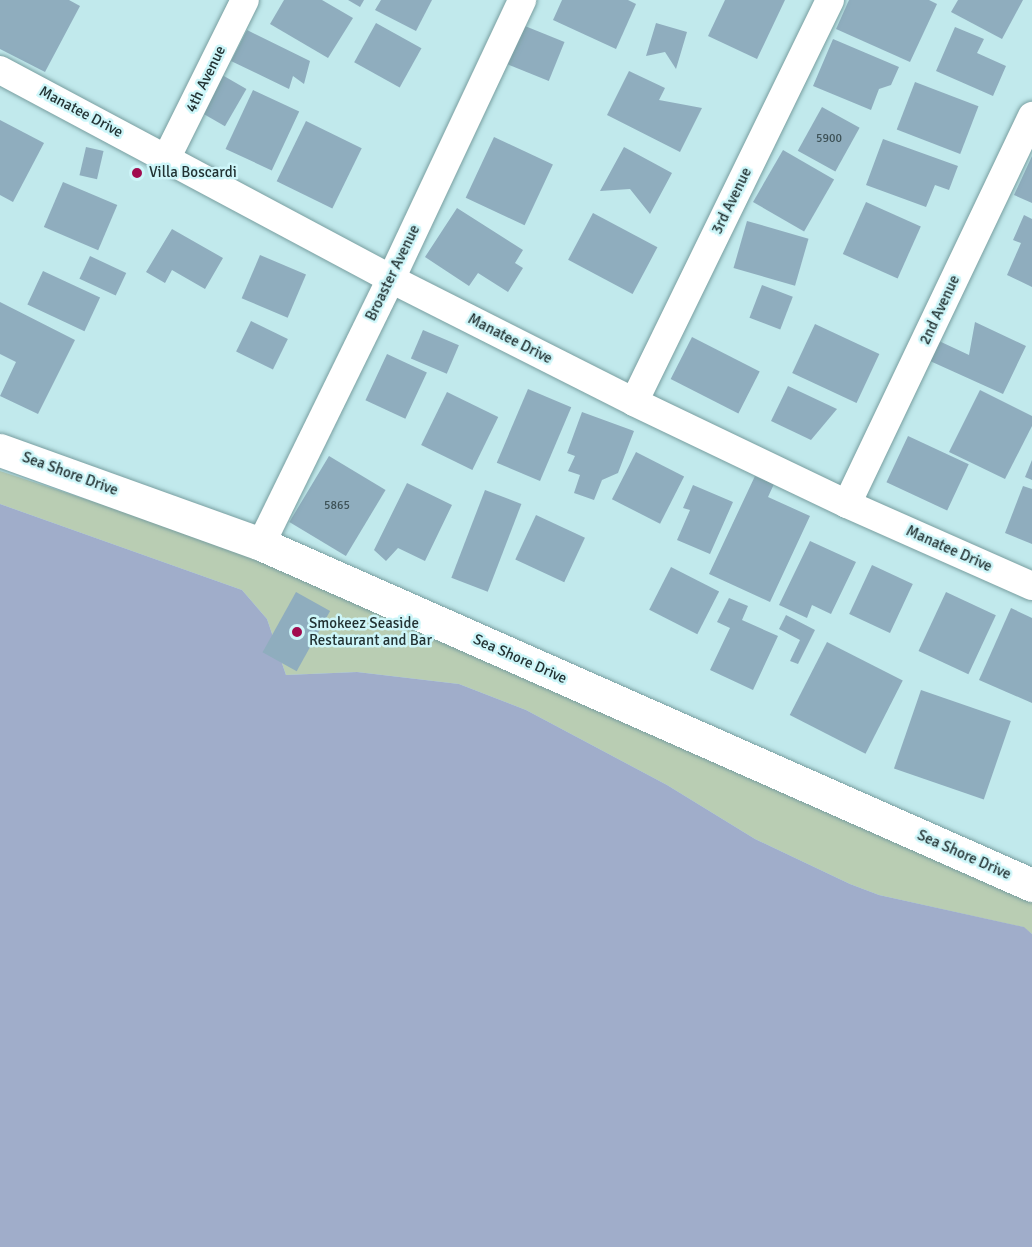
<!DOCTYPE html>
<style>
body{margin:0}
#map{position:relative;width:1032px;height:1247px;overflow:hidden;background:#c1e9ec;font-family:Signika,sans-serif}
div>[style]{position:absolute}
[style*='--x']{left:calc(var(--x)*1px);top:calc(var(--y)*1px);width:calc(var(--w)*1px);rotate:calc(var(--a)*1deg)}
.green>*{inset:0;background:#b9cdb3}
.water>*{inset:0;background:#a0adca}
.building>*{inset:0;background:#8fadbe;transform-origin:0 0}
.roads{filter:drop-shadow(0 0 2px #789ea0) drop-shadow(0 0 2px #789ea0)}
.minor>*{height:28px;margin:-14px;padding:0 14px;transform-origin:14px;border-radius:14px;background:#fff}
.tertiary>*{height:33px;margin:-16.5px;padding:0 16.5px;transform-origin:16.5px;border-radius:16.5px;background:#fff}
.dots>*{width:16px;height:16px;translate:-50% -50%;box-sizing:border-box;border:3px solid #cef6f9;border-radius:50%}
span{translate:-50% -50%;white-space:nowrap;text-align:center;line-height:1.15;-webkit-text-stroke:5px #cef6f9;paint-order:stroke}
.number-label{font-size:12px;color:#3d5156}
.number-label span{-webkit-text-stroke-width:0}
.street-label{font-size:15px;color:#223233}
.poi-label{font-size:15px;color:#223233}
.left{translate:0 -50%;text-align:left}
</style>
<div id="map">
<div class="green">
<i style="clip-path:polygon(0 471px,258px 556px,1032px 899px,1032px 934px,1023px 927px,879px 895px,850px 884px,755px 839px,667px 785px,526px 710px,459px 684px,357px 672px,286px 675px,267px 619px,242px 590px,0 504px)"></i>
</div>
<div class="water">
<i style="clip-path:polygon(0 504px,242px 590px,267px 619px,286px 675px,357px 672px,459px 684px,526px 710px,667px 785px,755px 839px,850px 884px,879px 895px,1024px 927px,1032px 934px,1032px 1247px,0 1247px)"></i>
</div>
<div class="building">
<i style="clip-path:polygon(0 0,69px 0,80px 6px,45px 72px,0 49px)"></i>
<i style="clip-path:polygon(284px 0,322px 0,353px 18px,328px 58px,270px 24px)"></i>
<i style="clip-path:polygon(348px 0,364px 0,360px 7px)"></i>
<i style="clip-path:polygon(381px 0,432px 0,416px 31px,375px 10px)"></i>
<i style="clip-path:polygon(562px 0,628px 0,636px 4px,616px 49px,553px 20px)"></i>
<i style="clip-path:polygon(725px 0,785px 0,757px 59px,708px 36px)"></i>
<i style="clip-path:polygon(849px 0,929px 0,937px 4px,910px 62px,836px 29px)"></i>
<i style="clip-path:polygon(958px 0,1023px 0,1002px 39px,951px 12px)"></i>
<i style="left:376px;top:23px;width:52px;height:45px;rotate:29deg"></i>
<i style="clip-path:polygon(656px 23px,687px 32px,676px 69px,665px 52px,646px 56px)"></i>
<i style="left:520px;top:24px;width:48px;height:42px;rotate:22deg"></i>
<i style="clip-path:polygon(955px 27px,984px 39px,977px 53px,1006px 66px,993px 96px,936px 71px)"></i>
<i style="clip-path:polygon(247px 30px,310px 61px,304px 84px,293px 76px,289px 89px,231px 61px)"></i>
<i style="clip-path:polygon(833px 39px,899px 67px,891px 85px,879px 89px,871px 110px,813px 86px)"></i>
<i style="clip-path:polygon(629px 71px,665px 88px,659px 100px,702px 108px,680px 152px,607px 115px)"></i>
<i style="left:217px;top:72px;width:34px;height:43px;rotate:30deg"></i>
<i style="left:915px;top:82px;width:68px;height:51px;rotate:21deg"></i>
<i style="left:253px;top:90px;width:51px;height:65px;rotate:25deg"></i>
<i style="left:822px;top:107px;width:43px;height:50px;rotate:29deg"></i>
<i style="clip-path:polygon(0 120px,44px 143px,13px 202px,0 195px)"></i>
<i style="left:306px;top:121px;width:62px;height:67px;rotate:26deg"></i>
<i style="left:494px;top:137px;width:65px;height:67px;rotate:25deg"></i>
<i style="clip-path:polygon(883px 139px,958px 166px,949px 190px,935px 185px,926px 207px,866px 185px)"></i>
<i style="left:86px;top:147px;width:18px;height:29px;rotate:13deg"></i>
<i style="clip-path:polygon(624px 147px,672px 173px,650px 214px,630px 189px,600px 191px)"></i>
<i style="left:783px;top:150px;width:59px;height:60px;rotate:30deg"></i>
<i style="clip-path:polygon(1032px 156px,1032px 203px,1014px 195px)"></i>
<i style="left:63px;top:182px;width:59px;height:49px;rotate:23deg"></i>
<i style="left:866px;top:202px;width:60px;height:57px;rotate:24deg"></i>
<i style="clip-path:polygon(457px 208px,523px 250px,515px 263px,523px 268px,508px 292px,478px 273px,469px 286px,425px 257px)"></i>
<i style="left:593px;top:213px;width:73px;height:53px;rotate:28deg"></i>
<i style="clip-path:polygon(1024px 215px,1032px 219px,1032px 287px,1007px 275px,1021px 243px,1013px 240px)"></i>
<i style="left:747px;top:221px;width:64px;height:49px;rotate:16deg"></i>
<i style="clip-path:polygon(172px 229px,223px 258px,205px 289px,172px 270px,165px 283px,146px 272px)"></i>
<i style="left:260px;top:255px;width:50px;height:47px;rotate:23deg"></i>
<i style="left:90px;top:256px;width:40px;height:25px;rotate:25deg"></i>
<i style="left:43px;top:271px;width:63px;height:37px;rotate:25deg"></i>
<i style="left:762px;top:285px;width:33px;height:35px;rotate:21deg"></i>
<i style="clip-path:polygon(0 302px,75px 340px,38px 414px,0 396px,16px 362px,0 354px)"></i>
<i style="left:251px;top:321px;width:41px;height:34px;rotate:26deg"></i>
<i style="clip-path:polygon(975px 322px,1026px 346px,1003px 394px,930px 361px,939px 341px,969px 355px)"></i>
<i style="left:815px;top:324px;width:71px;height:54px;rotate:25deg"></i>
<i style="left:423px;top:330px;width:39px;height:31px;rotate:23deg"></i>
<i style="left:692px;top:337px;width:76px;height:47px;rotate:27deg"></i>
<i style="left:387px;top:354px;width:44px;height:51px;rotate:25deg"></i>
<i style="clip-path:polygon(788px 386px,837px 409px,811px 440px,771px 421px)"></i>
<i style="left:528px;top:389px;width:47px;height:80px;rotate:23deg"></i>
<i style="clip-path:polygon(980px 390px,1032px 416px,1032px 426px,1005px 479px,949px 452px)"></i>
<i style="left:447px;top:392px;width:57px;height:59px;rotate:26deg"></i>
<i style="clip-path:polygon(582px 412px,634px 431px,618px 473px,602px 480px,594px 500px,574px 493px,580px 475px,568px 471px,575px 456px,567px 453px)"></i>
<i style="left:908px;top:436px;width:67px;height:51px;rotate:25deg"></i>
<i style="left:636px;top:452px;width:54px;height:53px;rotate:27deg"></i>
<i style="left:329px;top:456px;width:66px;height:77px;rotate:31deg"></i>
<i style="clip-path:polygon(1032px 460px,1032px 480px,1025px 477px)"></i>
<i style="clip-path:polygon(755px 476px,774px 484px,768px 497px,810px 516px,770px 602px,709px 574px)"></i>
<i style="clip-path:polygon(407px 483px,452px 505px,425px 561px,398px 548px,386px 561px,374px 550px)"></i>
<i style="clip-path:polygon(693px 485px,733px 502px,710px 554px,677px 540px,690px 510px,683px 508px)"></i>
<i style="clip-path:polygon(1023px 486px,1032px 489px,1032px 544px,1005px 533px)"></i>
<i style="left:485px;top:490px;width:39px;height:94px;rotate:21deg"></i>
<i style="left:536px;top:515px;width:54px;height:49px;rotate:25deg"></i>
<i style="clip-path:polygon(810px 541px,856px 562px,831px 614px,812px 605px,807px 618px,779px 605px)"></i>
<i style="left:872px;top:565px;width:45px;height:54px;rotate:25deg"></i>
<i style="left:671px;top:567px;width:54px;height:48px;rotate:27deg"></i>
<i style="left:296px;top:592px;width:39px;height:69px;rotate:29deg"></i>
<i style="left:946px;top:592px;width:55px;height:65px;rotate:25deg"></i>
<i style="clip-path:polygon(729px 598px,748px 606px,742px 620px,778px 636px,753px 690px,710px 670px,730px 628px,717px 622px)"></i>
<i style="clip-path:polygon(1011px 608px,1032px 618px,1032px 703px,979px 680px)"></i>
<i style="clip-path:polygon(786px 615px,815px 630px,798px 664px,790px 661px,800px 640px,779px 629px)"></i>
<i style="left:827px;top:642px;width:85px;height:82px;rotate:27deg"></i>
<i style="left:921px;top:690px;width:95px;height:83px;rotate:19deg"></i>
</div>
<div class="roads">
<div class="minor">
<i style="--x:0;--y:70;--w:443;--a:28.1"></i>
<i style="--x:391;--y:279;--w:272;--a:26.8"></i>
<i style="--x:634;--y:402;--w:236;--a:25.6"></i>
<i style="--x:847;--y:504;--w:202;--a:23.9"></i>
<i style="--x:167;--y:157;--w:175;--a:-63.6"></i>
<i style="--x:634;--y:402;--w:447;--a:-64"></i>
<i style="--x:847;--y:504;--w:430;--a:-64.5"></i>
<i style="--x:261;--y:544;--w:295;--a:-63.9"></i>
<i style="--x:391;--y:279;--w:308;--a:-64.8"></i>
</div>
<div class="tertiary">
<i style="--x:0;--y:450;--w:277;--a:19.8"></i>
<i style="--x:261;--y:544;--w:843;--a:23.86"></i>
</div>
</div>
<div class="dots">
<i style="left:137px;top:173px;background:#a10c4f"></i>
<i style="left:297px;top:632px;background:#a10c4f"></i>
</div>
<div class="number-label">
<span style="left:829px;top:139px">5900</span>
<span style="left:337px;top:506px">5865</span>
</div>
<div class="street-label">
<span style="left:206px;top:79px;rotate:-64deg">4th Avenue</span>
<span style="left:81px;top:112px;rotate:28deg">Manatee Drive</span>
<span style="left:732px;top:201px;rotate:-64deg">3rd Avenue</span>
<span style="left:393px;top:273px;rotate:-64deg">Broaster Avenue</span>
<span style="left:940px;top:310px;rotate:-65deg">2nd Avenue</span>
<span style="left:510px;top:339px;rotate:27deg">Manatee Drive</span>
<span style="left:70px;top:474px;rotate:20deg">Sea Shore Drive</span>
<span style="left:949px;top:549px;rotate:24deg">Manatee Drive</span>
<span style="left:520px;top:659px;rotate:24deg">Sea Shore Drive</span>
<span style="left:964px;top:855px;rotate:24deg">Sea Shore Drive</span>
</div>
<div class="poi-label">
<span class="left" style="left:149px;top:173px">Villa Boscardi</span>
<span class="left" style="left:309px;top:632px">Smokeez Seaside<br>Restaurant and Bar</span>
</div>
</div>
